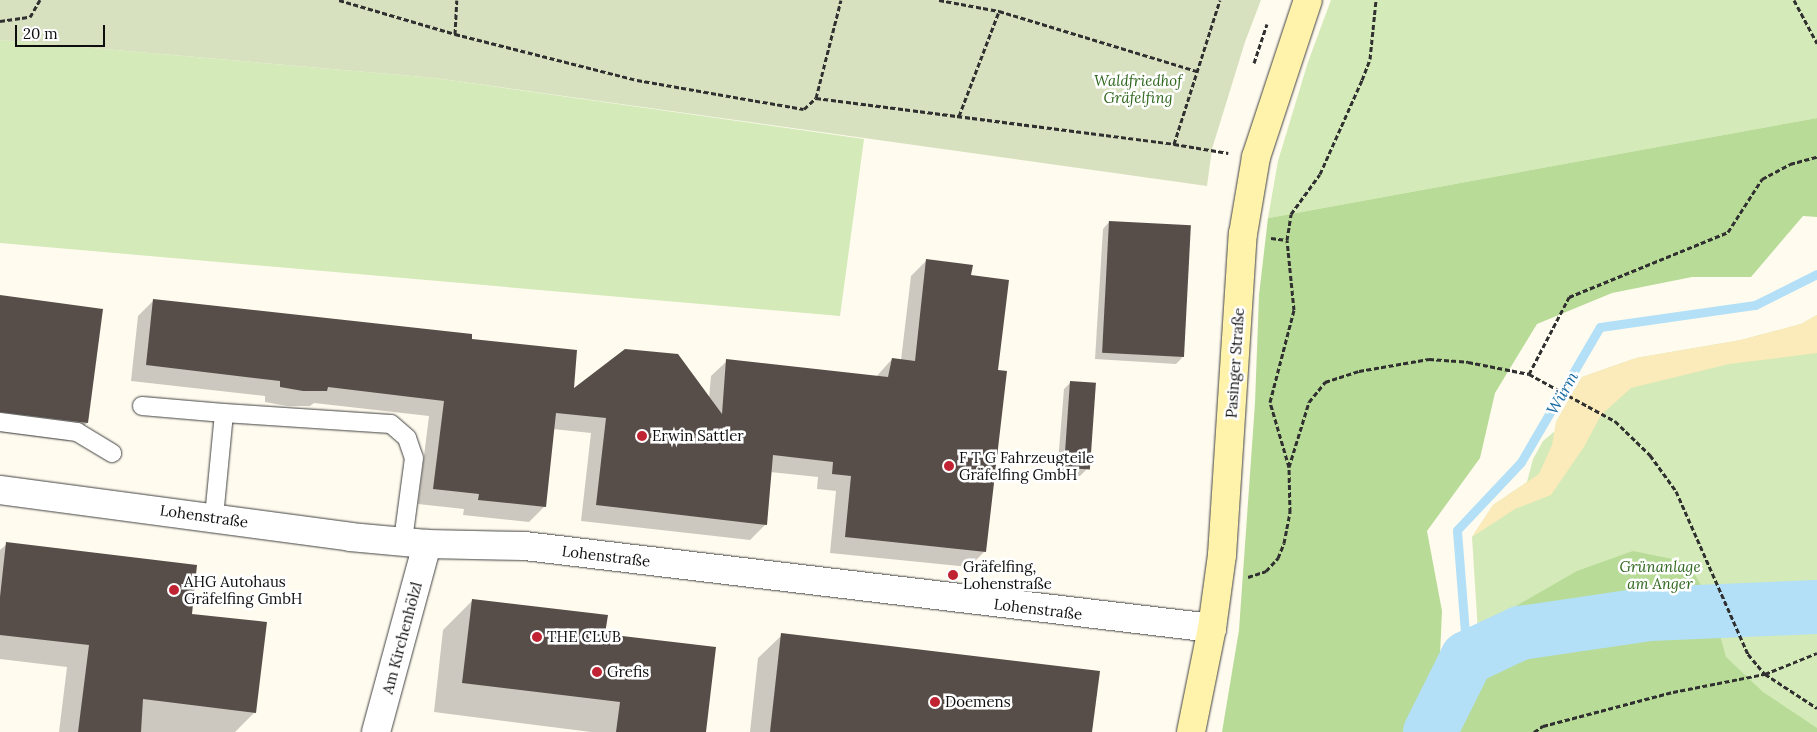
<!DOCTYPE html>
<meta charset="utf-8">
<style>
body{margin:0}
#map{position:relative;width:1817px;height:732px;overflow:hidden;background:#fffbef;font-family:Lora,serif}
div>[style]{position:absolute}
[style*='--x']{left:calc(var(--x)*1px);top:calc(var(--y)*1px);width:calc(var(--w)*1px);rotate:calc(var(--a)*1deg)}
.green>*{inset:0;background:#d4eab8}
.forest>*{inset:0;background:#b8db97}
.sand>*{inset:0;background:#fbeaba}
.cemetery>*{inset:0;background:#d8e1bf}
.shadow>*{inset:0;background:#0003}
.stream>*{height:9px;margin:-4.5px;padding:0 4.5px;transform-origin:4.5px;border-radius:4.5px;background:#b3e0f7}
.river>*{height:54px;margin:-27px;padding:0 27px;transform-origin:27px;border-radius:27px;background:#b3e0f7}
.building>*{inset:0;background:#574e4a;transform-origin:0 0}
.path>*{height:3px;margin-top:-1.5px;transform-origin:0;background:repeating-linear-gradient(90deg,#303030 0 5px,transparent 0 7.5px)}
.roads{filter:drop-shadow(0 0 1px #414141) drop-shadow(0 0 1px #414141)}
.service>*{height:18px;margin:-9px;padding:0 9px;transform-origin:9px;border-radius:9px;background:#fff}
.minor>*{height:28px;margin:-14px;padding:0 14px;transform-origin:14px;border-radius:14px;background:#fff}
.secondary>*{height:28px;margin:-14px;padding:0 14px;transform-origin:14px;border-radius:14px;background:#fff2aa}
.dots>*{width:14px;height:14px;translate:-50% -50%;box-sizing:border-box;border:2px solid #fff;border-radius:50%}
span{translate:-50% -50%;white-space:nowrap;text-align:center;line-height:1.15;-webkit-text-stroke:5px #fff;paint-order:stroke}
.park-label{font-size:15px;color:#2f671d;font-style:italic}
.street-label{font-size:15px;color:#0e0e0e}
.poi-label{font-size:15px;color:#0e0e0e}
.left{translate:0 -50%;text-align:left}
.water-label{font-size:16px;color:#156aa2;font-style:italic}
.scale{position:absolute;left:15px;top:25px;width:90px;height:22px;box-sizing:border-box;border:2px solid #0e0e0e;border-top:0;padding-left:6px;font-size:15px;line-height:18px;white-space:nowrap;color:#0e0e0e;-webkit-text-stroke:4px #fff;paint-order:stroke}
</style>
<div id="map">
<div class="green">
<i style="clip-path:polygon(1331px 0,1817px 0,1817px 118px,1268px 218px,1278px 161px,1308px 62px)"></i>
<i style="clip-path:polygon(0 40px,435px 78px,864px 139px,840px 316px,0 243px)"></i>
<i style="clip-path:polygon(1817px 315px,1817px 732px,1452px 732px,1481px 680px,1472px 537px,1493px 505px,1527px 482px,1533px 459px,1543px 441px,1555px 431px,1556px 422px,1582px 377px,1636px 358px,1741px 340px,1801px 324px)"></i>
</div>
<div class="forest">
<i style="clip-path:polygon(1817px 118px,1817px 217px,1803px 216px,1751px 277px,1692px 277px,1612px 293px,1537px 324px,1495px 393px,1480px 458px,1427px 531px,1442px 611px,1439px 677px,1407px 732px,1222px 732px,1239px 630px,1255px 403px,1259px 295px,1268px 218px)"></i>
<i style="clip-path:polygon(1633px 551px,1687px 562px,1710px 600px,1726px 657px,1763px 692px,1817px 728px,1817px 732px,1452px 732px,1481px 680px,1476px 629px,1577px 571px)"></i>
</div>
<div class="sand">
<i style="clip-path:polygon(1817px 315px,1817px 353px,1729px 364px,1631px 388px,1601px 415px,1584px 447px,1551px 495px,1515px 509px,1472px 537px,1493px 505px,1539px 474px,1552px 445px,1556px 422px,1582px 377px,1636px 358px,1741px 340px,1801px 324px)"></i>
</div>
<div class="cemetery">
<i style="clip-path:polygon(0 0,1261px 0,1245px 42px,1212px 149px,1207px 186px,435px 78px,0 40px)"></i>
</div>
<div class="shadow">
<i style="clip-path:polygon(1109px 222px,1182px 358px,1176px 364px,1095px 359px,1103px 229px)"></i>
<i style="clip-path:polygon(927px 260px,970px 276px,996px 371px,984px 552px,969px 567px,830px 553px,836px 491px,817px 489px,818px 477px,770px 472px,766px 524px,750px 540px,581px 521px,591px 433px,553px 429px,545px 506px,529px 522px,463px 515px,464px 509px,418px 504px,429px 416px,314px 403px,310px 406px,287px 406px,265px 402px,265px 396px,131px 381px,138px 316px,154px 300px,470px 340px,572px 390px,709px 399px,711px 376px,727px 361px,876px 377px,892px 359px,901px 360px,911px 276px)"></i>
<i style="clip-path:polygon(0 296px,87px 423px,68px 441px,0 432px)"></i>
<i style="clip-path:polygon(1070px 383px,1086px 470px,1080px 476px,1057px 474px,1064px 389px)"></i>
<i style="clip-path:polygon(7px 544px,190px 615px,255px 712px,235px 732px,59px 732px,67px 667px,0 659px,0 550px)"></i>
<i style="clip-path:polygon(473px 600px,604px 635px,705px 732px,591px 732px,434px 712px,443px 630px)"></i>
<i style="clip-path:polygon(782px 635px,1091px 732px,750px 732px,758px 658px)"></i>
</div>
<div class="stream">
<i style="--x:1467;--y:658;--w:128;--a:-94.5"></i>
<i style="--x:1457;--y:530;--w:93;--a:-46.7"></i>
<i style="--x:1521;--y:462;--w:156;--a:-59.7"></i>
<i style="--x:1600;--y:327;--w:157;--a:-8.1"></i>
<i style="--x:1755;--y:305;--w:69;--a:-26.6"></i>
</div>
<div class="river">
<i style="--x:1430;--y:732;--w:83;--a:-63.4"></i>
<i style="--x:1467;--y:658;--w:59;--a:-25.3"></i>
<i style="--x:1520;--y:633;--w:131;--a:-8.3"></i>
<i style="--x:1650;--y:614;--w:167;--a:-2.4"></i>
</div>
<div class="building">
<i style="left:1109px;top:221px;width:82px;height:132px;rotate:3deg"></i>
<i style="clip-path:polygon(926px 259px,973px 265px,971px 275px,1009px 280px,998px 370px,1007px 371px,986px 552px,845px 537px,851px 476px,832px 474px,833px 462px,773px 455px,767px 525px,596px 505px,606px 418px,556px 413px,546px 507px,478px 500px,479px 494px,433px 489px,444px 401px,328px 387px,327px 391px,303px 391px,280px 387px,280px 381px,146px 365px,153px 299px,472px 334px,472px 339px,577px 350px,574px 388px,625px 349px,678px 354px,722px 414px,726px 359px,888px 377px,892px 358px,915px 361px)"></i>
<i style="clip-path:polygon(0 295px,103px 309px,88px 423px,0 412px)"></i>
<i style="left:1070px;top:381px;width:26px;height:87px;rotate:4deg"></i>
<i style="clip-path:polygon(6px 542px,197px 565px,192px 614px,267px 622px,256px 713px,143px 699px,141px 732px,78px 732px,89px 645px,0 635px,0 597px)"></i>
<i style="clip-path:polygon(472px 599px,608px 615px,605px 634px,716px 647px,706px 732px,616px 732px,620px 702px,462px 683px)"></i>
<i style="clip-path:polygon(781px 633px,1100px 671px,1092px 732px,770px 732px)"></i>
</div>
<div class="path">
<i style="--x:339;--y:0;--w:121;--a:16.3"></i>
<i style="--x:455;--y:34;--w:188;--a:14.2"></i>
<i style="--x:637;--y:80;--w:169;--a:9.9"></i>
<i style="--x:804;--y:109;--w:16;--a:-43"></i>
<i style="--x:816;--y:98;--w:361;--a:7.3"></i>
<i style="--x:1174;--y:144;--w:151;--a:-72.3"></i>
<i style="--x:939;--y:0;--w:61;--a:10.4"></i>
<i style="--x:999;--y:11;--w:207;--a:16.9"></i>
<i style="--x:1794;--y:0;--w:49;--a:61.9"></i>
<i style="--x:0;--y:21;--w:30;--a:-8"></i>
<i style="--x:30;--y:17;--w:20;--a:-60"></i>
<i style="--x:455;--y:34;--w:34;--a:-87"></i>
<i style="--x:1254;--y:63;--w:41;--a:-71.6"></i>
<i style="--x:816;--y:98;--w:101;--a:-75.7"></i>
<i style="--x:959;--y:116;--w:112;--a:-69.1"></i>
<i style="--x:1174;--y:144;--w:55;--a:9.5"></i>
<i style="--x:1271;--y:238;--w:16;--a:7"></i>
<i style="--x:1529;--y:374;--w:87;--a:-62.5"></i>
<i style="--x:1569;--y:297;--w:172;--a:-22.2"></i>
<i style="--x:1728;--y:232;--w:63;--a:-57.3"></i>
<i style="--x:1762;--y:179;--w:32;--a:-28"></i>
<i style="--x:1790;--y:164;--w:28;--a:-15"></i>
<i style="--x:1289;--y:467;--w:68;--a:-106.3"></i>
<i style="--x:1270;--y:402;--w:95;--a:-75.4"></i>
<i style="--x:1294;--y:310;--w:70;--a:-95.7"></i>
<i style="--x:1287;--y:240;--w:26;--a:-81"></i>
<i style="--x:1291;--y:214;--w:49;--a:-54.1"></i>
<i style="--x:1320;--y:174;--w:103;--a:-65.9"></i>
<i style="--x:1362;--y:80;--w:22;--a:-69"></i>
<i style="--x:1370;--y:59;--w:59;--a:-84.2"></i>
<i style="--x:1248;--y:577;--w:19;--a:-18"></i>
<i style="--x:1266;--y:571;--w:18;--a:-47"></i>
<i style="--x:1278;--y:558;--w:16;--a:-68"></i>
<i style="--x:1284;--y:543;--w:32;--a:-79"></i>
<i style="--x:1290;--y:512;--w:45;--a:-91.3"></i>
<i style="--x:1289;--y:467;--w:68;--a:-72.9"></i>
<i style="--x:1309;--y:402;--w:26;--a:-51"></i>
<i style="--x:1325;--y:382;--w:36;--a:-18"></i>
<i style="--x:1359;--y:371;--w:71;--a:-9.7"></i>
<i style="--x:1429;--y:359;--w:39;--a:4"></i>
<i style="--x:1468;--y:362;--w:62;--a:11.1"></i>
<i style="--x:1529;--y:374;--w:98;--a:28.7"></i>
<i style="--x:1615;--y:421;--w:49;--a:44.2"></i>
<i style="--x:1650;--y:455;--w:44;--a:54.2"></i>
<i style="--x:1676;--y:491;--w:178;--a:66.2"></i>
<i style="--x:1748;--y:654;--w:26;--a:50"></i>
<i style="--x:1765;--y:674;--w:62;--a:33.2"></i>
<i style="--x:1534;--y:732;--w:11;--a:-34"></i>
<i style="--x:1543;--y:726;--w:134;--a:-14.7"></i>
<i style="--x:1673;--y:692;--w:94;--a:-11.1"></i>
<i style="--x:1765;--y:674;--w:56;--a:-22"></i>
</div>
<div class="roads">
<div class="service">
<i style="--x:142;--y:406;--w:82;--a:4.9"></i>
<i style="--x:0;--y:422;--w:78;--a:7.4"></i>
<i style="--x:77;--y:432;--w:41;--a:31"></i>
<i style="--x:214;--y:517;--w:104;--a:-84.5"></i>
<i style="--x:224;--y:413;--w:167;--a:3.8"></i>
<i style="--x:391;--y:424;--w:21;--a:41"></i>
<i style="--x:407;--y:438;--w:21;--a:71"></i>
<i style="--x:414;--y:458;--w:83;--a:97.6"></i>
</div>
<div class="minor">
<i style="--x:0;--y:490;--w:353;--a:7.6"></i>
<i style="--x:350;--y:537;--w:77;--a:5.2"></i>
<i style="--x:427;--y:544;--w:98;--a:1.2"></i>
<i style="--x:525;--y:546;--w:692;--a:6.81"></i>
<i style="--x:376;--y:732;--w:195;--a:-74.8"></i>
</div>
<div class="secondary">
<i style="--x:1191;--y:732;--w:106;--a:-78.6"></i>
<i style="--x:1212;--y:628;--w:74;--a:-82.2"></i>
<i style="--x:1222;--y:555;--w:322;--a:-86.3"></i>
<i style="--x:1243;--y:234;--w:78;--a:-80.4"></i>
<i style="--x:1256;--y:157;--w:165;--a:-71.7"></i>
</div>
</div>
<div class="dots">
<i style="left:642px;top:436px;background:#c02331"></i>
<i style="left:949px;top:466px;background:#c02331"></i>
<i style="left:953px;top:575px;background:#c02331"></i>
<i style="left:174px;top:590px;background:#c02331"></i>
<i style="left:537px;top:637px;background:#c02331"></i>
<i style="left:597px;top:672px;background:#c02331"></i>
<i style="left:935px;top:702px;background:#c02331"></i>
</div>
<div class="park-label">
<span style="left:1138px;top:89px">Waldfriedhof<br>Gräfelfing</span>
<span style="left:1660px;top:575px">Grünanlage<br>am Anger</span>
</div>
<div class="street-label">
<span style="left:1235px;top:363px;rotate:-86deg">Pasinger Straße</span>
<span style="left:204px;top:516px;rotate:8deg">Lohenstraße</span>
<span style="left:606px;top:556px;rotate:7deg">Lohenstraße</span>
<span style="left:1038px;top:609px;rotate:7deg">Lohenstraße</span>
<span style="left:402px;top:638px;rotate:-75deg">Am Kirchenhölzl</span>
</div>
<div class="poi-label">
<span class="left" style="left:652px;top:436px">Erwin Sattler</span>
<span class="left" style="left:959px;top:466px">F T G Fahrzeugteile<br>Gräfelfing GmbH</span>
<span class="left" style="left:963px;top:575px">Gräfelfing,<br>Lohenstraße</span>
<span class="left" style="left:184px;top:590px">AHG Autohaus<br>Gräfelfing GmbH</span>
<span class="left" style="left:547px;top:637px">THE CLUB</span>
<span class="left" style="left:607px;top:672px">Grefis</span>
<span class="left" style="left:945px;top:702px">Doemens</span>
</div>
<div class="water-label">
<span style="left:1562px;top:393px;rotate:-60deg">Würm</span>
</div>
<div class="scale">20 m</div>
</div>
